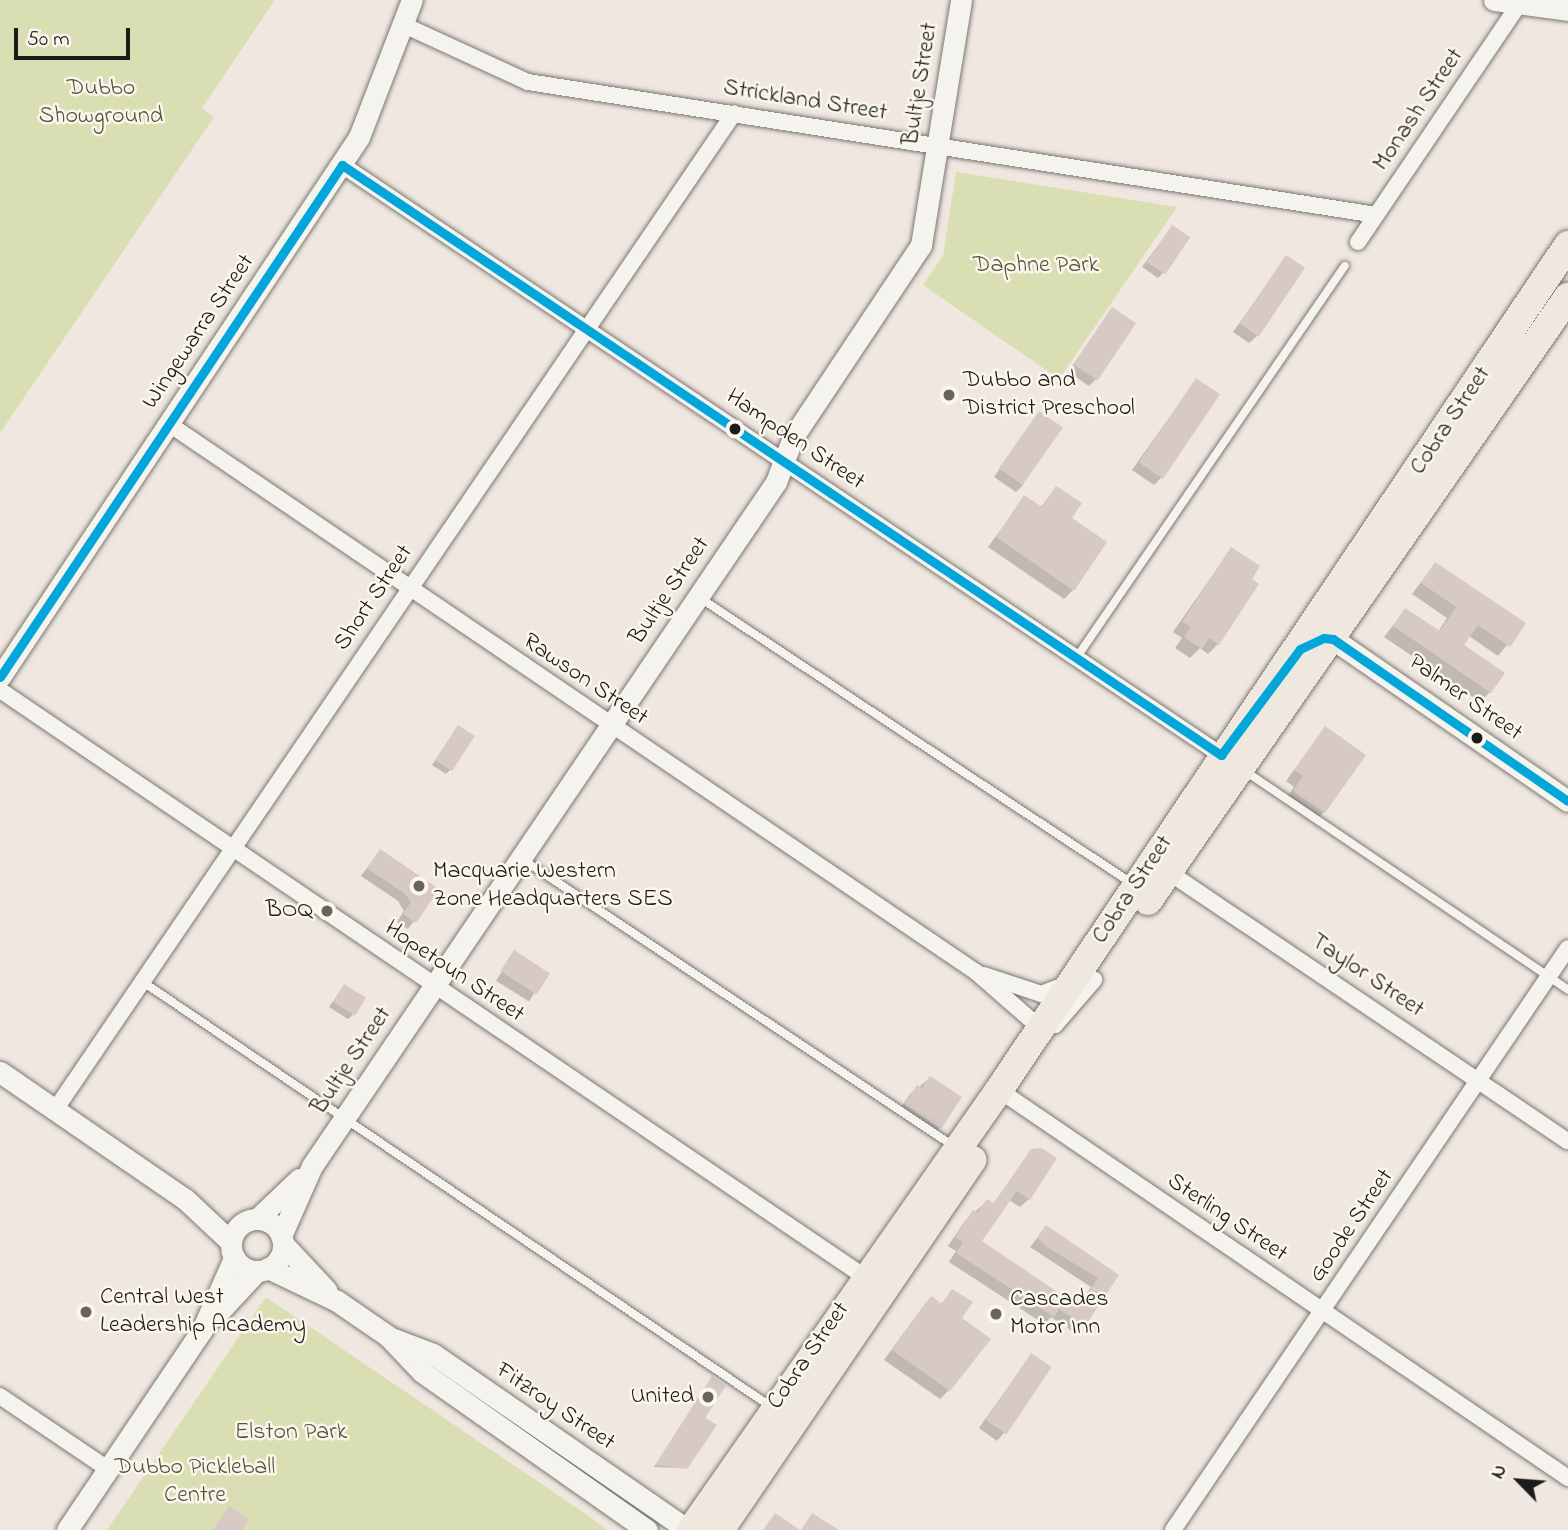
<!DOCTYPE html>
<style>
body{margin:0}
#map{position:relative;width:1568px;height:1530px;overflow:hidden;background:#efe7e0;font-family:"Indie Flower",sans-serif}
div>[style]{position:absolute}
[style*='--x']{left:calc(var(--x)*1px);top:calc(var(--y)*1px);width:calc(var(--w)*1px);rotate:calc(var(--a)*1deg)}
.green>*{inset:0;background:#dadfb3}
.shadow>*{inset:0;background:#0003;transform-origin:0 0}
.building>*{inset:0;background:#d7c9c3;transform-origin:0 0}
.roads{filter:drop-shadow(0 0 2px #7b7774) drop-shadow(0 0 2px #7b7774)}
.service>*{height:8px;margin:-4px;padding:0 4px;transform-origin:4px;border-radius:4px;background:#f5f3ee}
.minor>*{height:16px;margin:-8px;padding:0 8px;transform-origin:8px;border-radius:8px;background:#f5f3ee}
.tertiary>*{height:21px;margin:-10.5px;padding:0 10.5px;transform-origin:10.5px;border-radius:10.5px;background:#f5f3ee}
.tertiary>.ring{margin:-10.5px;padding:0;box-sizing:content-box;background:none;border:21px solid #f5f3ee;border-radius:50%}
.trunk>*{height:28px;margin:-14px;padding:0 14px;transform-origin:14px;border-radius:14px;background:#eee8df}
.bus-1>*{height:9px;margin:-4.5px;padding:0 4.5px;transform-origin:4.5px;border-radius:4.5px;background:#03a6da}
.dots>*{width:19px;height:19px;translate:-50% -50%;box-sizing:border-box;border:4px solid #fbf7ec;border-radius:50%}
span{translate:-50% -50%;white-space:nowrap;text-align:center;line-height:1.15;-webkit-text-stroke:5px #fbf7ec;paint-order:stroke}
.street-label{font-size:24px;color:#1c1c1c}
.park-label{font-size:24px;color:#50553e}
.poi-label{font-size:24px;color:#1c1c1c}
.left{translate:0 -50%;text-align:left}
.right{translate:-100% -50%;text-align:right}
.north{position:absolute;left:1484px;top:1446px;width:70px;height:70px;-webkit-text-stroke:5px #fbf7ec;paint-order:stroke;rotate:295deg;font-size:19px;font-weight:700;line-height:28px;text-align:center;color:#1c1c1c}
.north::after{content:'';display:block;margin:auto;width:24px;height:32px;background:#1c1c1c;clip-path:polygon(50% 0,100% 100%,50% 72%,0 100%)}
.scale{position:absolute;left:14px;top:28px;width:116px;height:32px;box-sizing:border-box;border:4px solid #1c1c1c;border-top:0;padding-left:9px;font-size:21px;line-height:24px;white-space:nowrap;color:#1c1c1c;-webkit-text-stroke:5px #fbf7ec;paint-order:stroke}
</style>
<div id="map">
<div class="green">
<i style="clip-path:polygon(0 0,275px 0,202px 108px,214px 117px,0 433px)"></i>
<i style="clip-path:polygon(956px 172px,1177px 207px,1059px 379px,923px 285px,943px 256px)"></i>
<i style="clip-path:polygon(266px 1297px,587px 1515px,607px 1530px,107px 1530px)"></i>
</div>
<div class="shadow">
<i style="clip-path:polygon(1168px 232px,1162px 274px,1158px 278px,1142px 267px)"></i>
<i style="clip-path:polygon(1286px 258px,1257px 336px,1249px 343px,1233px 332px)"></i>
<i style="clip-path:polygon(1112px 310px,1096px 379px,1089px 386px,1068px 372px)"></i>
<i style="clip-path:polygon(1196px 380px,1161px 478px,1154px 485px,1132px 470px)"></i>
<i style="clip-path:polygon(1039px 414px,1023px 485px,1016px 492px,994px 477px)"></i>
<i style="clip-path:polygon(1056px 488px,1069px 519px,1073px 590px,1064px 599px,988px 547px,1025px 497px,1040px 508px)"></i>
<i style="clip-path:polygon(1231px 549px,1218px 644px,1208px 654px,1200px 648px,1190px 658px,1175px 648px,1182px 638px,1173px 632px)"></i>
<i style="clip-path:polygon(1435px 564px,1524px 624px,1498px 656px,1469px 636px,1462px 646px,1490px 692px,1480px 702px,1384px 637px,1405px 610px,1438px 632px,1447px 618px,1412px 594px)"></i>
<i style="clip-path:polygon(1325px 728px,1324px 812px,1314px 822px,1284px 801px,1294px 787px,1286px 781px)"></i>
<i style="clip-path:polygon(454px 732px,450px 770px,446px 774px,432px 765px)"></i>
<i style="clip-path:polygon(380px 851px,437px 890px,408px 929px,397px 922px,404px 911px,398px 901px,361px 876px)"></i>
<i style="left:514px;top:952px;width:39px;height:34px;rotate:32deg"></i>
<i style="clip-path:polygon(344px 986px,353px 1015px,348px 1019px,329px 1007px)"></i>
<i style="clip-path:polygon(930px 1078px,940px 1128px,932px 1135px,898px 1112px,910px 1094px)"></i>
<i style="clip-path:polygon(1032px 1151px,1029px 1199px,1020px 1207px,1009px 1200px,980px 1242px,1077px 1307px,1091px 1287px,1030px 1247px,1046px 1227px,1117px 1275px,1075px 1333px,1051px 1317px,1044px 1324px,949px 1262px,956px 1251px,948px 1246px,965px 1221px,987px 1201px,993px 1204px)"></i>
<i style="clip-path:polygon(953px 1291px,959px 1319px,949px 1390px,940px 1399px,884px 1360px,922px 1308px,931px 1298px,940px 1305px)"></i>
<i style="clip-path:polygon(1031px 1355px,1004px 1433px,997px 1441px,979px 1428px)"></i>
<i style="clip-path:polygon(690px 1414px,702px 1418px,685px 1468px,654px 1467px)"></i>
</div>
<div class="building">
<i style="left:1172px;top:225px;width:22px;height:45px;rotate:34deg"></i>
<i style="left:1286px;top:255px;width:23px;height:83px;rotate:34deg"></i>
<i style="left:1112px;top:307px;width:29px;height:69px;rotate:34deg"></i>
<i style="left:1196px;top:378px;width:29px;height:102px;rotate:34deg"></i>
<i style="left:1039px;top:411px;width:29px;height:70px;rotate:35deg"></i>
<i style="clip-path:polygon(1056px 486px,1082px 503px,1072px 518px,1107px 542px,1074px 591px,996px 537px,1024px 495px,1042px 507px)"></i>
<i style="clip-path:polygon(1231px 547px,1260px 566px,1252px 579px,1259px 584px,1219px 645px,1209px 638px,1202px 649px,1184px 637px,1191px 627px,1182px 622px)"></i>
<i style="clip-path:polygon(1435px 562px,1526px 623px,1510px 647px,1478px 625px,1464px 645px,1505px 673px,1491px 693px,1393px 626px,1405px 608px,1440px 631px,1456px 607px,1421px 583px)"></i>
<i style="left:458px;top:725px;width:20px;height:42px;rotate:33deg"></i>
<i style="clip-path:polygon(1325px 726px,1366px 755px,1325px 813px,1293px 791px,1303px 776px,1294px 770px)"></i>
<i style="clip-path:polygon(380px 849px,439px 889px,416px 923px,403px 914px,411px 902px,405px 894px,367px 868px)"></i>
<i style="left:514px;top:950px;width:43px;height:25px;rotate:33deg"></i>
<i style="left:344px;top:984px;width:26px;height:21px;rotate:32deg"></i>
<i style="clip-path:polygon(930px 1076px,962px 1097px,941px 1129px,904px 1104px,917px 1085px,922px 1088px)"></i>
<i style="clip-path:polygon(1041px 1148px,1057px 1158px,1030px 1200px,1017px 1191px,982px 1241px,1078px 1306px,1098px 1278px,1045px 1246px,1037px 1237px,1046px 1225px,1119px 1275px,1085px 1326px,1059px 1309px,1054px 1317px,956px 1253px,963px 1242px,955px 1237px,973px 1210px,977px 1213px,987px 1199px,994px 1203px,1031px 1149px)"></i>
<i style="clip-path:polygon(952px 1289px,973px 1302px,962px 1318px,991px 1339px,950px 1391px,892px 1350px,931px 1296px,942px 1304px)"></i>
<i style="left:1031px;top:1353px;width:25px;height:81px;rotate:34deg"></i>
<i style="clip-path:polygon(712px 1376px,726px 1386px,705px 1418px,717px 1425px,687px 1469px,655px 1465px)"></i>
<i style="clip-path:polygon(229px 1506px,249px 1519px,242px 1530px,213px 1530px)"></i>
<i style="clip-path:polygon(775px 1513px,800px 1530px,763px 1530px)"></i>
<i style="clip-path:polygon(812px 1513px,839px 1530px,801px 1530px)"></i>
</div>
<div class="roads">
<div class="service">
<i style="--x:700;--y:598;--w:519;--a:33.45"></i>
<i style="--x:1077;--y:657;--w:474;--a:-55.6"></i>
<i style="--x:1245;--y:771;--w:390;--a:34.1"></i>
<i style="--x:522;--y:859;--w:520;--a:33.63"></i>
<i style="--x:143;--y:982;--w:761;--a:34.07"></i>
</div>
<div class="minor">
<i style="--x:404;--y:25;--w:136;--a:24.7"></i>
<i style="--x:528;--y:82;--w:858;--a:8.91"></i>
<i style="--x:342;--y:165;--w:1059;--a:33.87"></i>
<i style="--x:1358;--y:242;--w:287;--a:-55.9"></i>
<i style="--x:169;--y:424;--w:975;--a:34.18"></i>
<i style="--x:976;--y:972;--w:84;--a:41.1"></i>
<i style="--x:1039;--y:1027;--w:16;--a:-7"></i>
<i style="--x:1055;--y:1025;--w:60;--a:-49.1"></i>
<i style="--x:0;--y:690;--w:1054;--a:34.17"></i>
<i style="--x:1164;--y:869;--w:487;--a:34"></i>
<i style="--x:984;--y:975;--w:60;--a:18.4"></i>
<i style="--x:1041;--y:994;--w:26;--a:-21"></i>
<i style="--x:999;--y:1090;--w:689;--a:34.29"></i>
<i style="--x:55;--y:1110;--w:1206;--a:-55.74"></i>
<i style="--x:0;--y:1396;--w:130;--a:34.1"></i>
<i style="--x:1173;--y:1530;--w:703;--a:-55.84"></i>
</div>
<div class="tertiary">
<i style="--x:1494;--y:0;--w:75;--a:7.7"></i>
<i style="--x:1333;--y:639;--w:285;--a:34.6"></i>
<i style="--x:0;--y:677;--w:648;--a:-56.38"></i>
<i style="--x:359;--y:137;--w:147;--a:-68.9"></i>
<i style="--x:0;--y:1072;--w:224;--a:34.5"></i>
<i style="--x:185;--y:1199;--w:63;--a:43.1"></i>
<i style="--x:257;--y:1219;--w:58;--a:-43.6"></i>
<i class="ring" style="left:231px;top:1219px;width:31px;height:31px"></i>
<i style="--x:281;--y:1236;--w:77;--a:-66.1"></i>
<i style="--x:312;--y:1166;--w:827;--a:-55.85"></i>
<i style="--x:776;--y:482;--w:48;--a:-69.3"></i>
<i style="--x:793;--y:437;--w:231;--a:-56.3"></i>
<i style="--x:921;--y:245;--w:248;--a:-80.7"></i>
<i style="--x:283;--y:1244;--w:64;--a:46.9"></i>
<i style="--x:268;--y:1268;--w:76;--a:25.6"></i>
<i style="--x:337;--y:1301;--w:62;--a:34.5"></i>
<i style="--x:388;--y:1336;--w:50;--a:46.6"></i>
<i style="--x:422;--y:1372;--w:275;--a:35.1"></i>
<i style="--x:215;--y:1316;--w:62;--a:-47"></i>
<i style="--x:394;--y:1339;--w:42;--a:21"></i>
<i style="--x:433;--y:1354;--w:310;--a:34.6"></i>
<i style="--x:67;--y:1530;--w:241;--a:-56"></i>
<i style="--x:202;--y:1330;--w:79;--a:-66"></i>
</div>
<div class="trunk">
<i style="--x:1148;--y:901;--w:736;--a:-55.19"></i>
<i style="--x:691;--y:1530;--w:537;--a:-55.01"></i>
<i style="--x:999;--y:1090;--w:1019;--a:-56.04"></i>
<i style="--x:720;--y:1530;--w:448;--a:-55.7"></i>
</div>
</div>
<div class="bus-1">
<i style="--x:0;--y:677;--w:616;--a:-56.26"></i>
<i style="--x:342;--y:165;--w:1059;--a:33.87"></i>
<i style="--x:1221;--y:755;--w:132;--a:-53.3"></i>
<i style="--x:1300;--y:649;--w:26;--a:-25"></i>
<i style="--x:1324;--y:638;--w:9;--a:6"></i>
<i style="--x:1333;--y:639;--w:285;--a:34.6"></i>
</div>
<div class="dots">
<i style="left:949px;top:395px;background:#666361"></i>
<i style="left:735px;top:429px;background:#1c1c1c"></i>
<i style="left:1477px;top:738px;background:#1c1c1c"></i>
<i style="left:419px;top:886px;background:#666361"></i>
<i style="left:327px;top:911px;background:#666361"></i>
<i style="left:86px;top:1312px;background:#666361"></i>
<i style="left:996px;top:1314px;background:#666361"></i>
<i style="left:708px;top:1397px;background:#666361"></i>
</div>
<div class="street-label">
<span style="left:921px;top:84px;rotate:-81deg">Bultje Street</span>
<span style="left:805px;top:101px;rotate:9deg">Strickland Street</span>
<span style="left:1419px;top:110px;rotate:-56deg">Monash Street</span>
<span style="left:199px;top:332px;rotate:-56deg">Wingewarra Street</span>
<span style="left:1451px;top:421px;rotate:-56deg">Cobra Street</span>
<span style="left:795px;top:440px;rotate:34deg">Hampden Street</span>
<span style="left:670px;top:591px;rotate:-56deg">Bultje Street</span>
<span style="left:374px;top:598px;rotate:-56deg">Short Street</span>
<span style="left:585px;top:680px;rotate:34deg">Rawson Street</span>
<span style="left:1465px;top:698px;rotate:35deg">Palmer Street</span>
<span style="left:1133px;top:890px;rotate:-56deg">Cobra Street</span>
<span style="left:454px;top:972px;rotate:34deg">Hopetoun Street</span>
<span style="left:1367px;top:976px;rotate:34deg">Taylor Street</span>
<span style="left:352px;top:1061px;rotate:-56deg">Bultje Street</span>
<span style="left:1227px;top:1218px;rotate:34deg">Sterling Street</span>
<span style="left:1352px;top:1226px;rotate:-56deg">Goode Street</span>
<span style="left:809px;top:1356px;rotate:-55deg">Cobra Street</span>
<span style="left:555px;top:1407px;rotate:34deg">Fitzroy Street</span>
</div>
<div class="park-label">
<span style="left:101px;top:103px">Dubbo<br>Showground</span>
<span style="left:1036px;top:266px">Daphne Park</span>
<span style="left:291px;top:1433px">Elston Park</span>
<span style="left:195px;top:1482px">Dubbo Pickleball<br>Centre</span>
</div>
<div class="poi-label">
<span class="left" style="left:963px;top:395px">Dubbo and<br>District Preschool</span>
<span class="left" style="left:433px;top:886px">Macquarie Western<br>Zone Headquarters SES</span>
<span class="right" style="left:313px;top:911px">BOQ</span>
<span class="left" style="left:100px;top:1312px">Central West<br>Leadership Academy</span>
<span class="left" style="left:1010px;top:1314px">Cascades<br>Motor Inn</span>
<span class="right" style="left:694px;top:1397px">United</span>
</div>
<div class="north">N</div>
<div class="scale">50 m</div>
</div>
